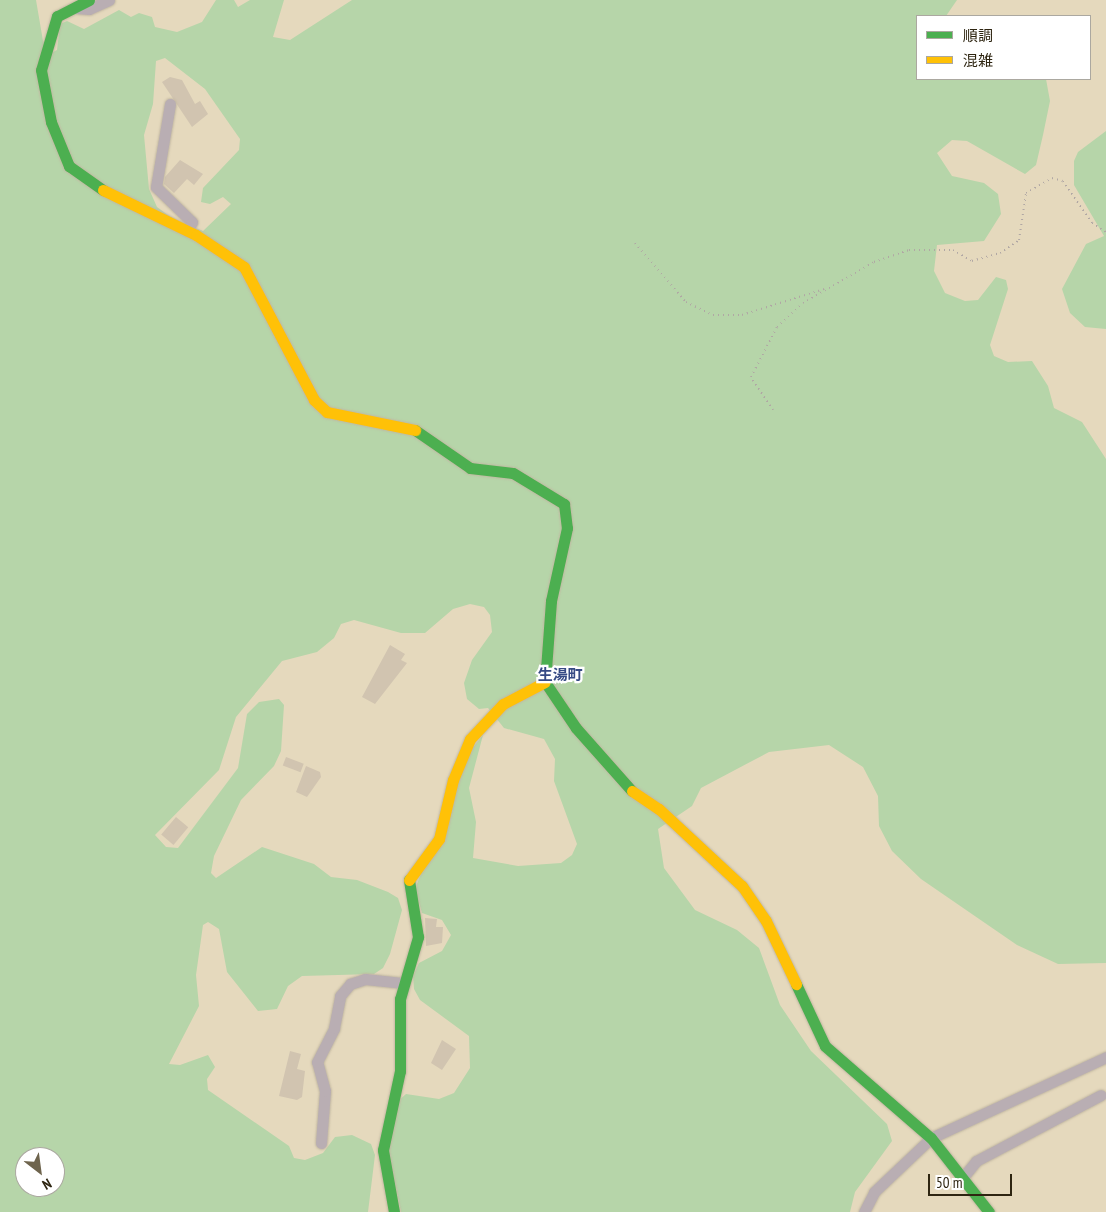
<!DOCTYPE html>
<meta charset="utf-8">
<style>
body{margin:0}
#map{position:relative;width:1106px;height:1212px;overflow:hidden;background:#e5d9bd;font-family:"PT Sans Narrow","Noto Sans JP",sans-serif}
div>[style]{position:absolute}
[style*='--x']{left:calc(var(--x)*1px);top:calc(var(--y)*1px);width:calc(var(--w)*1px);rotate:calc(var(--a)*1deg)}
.green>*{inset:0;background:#b6d5a9}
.building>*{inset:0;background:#d1c4b0;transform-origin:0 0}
.path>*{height:2px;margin-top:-1px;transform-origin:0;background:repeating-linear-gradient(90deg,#b0a7a4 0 1px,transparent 0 5px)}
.roads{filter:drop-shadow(0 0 1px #c1b7a1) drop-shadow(0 0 1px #c1b7a1)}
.street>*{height:11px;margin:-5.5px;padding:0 5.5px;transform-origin:5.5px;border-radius:5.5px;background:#b9aeb3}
.fast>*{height:11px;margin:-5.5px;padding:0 5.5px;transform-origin:5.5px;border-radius:5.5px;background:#4caf50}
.slow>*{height:11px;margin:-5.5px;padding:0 5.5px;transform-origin:5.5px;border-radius:5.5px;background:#ffc107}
span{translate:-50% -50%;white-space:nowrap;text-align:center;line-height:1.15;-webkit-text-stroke:4.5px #fff;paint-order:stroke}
.quarter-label{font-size:15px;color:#364a84;font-weight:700}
.legend{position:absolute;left:916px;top:15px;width:175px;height:65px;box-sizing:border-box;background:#fff;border:1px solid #aba8a0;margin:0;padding:6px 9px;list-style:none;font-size:15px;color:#2e2511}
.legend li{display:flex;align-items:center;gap:10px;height:25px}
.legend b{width:25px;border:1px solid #aba8a0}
.north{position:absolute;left:15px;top:1147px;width:50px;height:50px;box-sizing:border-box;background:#fff;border:1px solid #aba8a0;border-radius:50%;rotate:150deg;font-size:14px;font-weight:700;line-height:20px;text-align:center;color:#2e2511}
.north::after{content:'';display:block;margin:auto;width:18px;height:22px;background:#6e644d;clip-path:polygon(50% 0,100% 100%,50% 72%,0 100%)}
.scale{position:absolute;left:928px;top:1174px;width:84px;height:22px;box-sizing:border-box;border:2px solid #2e2511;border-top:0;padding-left:6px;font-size:15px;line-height:18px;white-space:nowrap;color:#2e2511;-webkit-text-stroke:4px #fff;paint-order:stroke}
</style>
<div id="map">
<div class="green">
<i style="clip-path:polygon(evenodd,0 0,36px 0,43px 41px,53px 52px,57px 50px,60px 24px,67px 21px,84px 29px,119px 10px,131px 17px,139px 13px,152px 17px,155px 27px,177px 32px,202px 22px,216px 0,234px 0,238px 7px,250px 0,284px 0,273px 37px,290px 40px,352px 0,957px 0,946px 16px,917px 16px,917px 79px,1046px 79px,1050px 101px,1043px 135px,1036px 165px,1025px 174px,967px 141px,952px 140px,937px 153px,952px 176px,984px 183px,998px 194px,1001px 214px,984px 241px,937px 245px,934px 271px,945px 293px,965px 301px,978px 300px,996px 277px,1006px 280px,1008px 289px,990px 345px,994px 356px,1008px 362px,1032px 361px,1048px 386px,1054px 408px,1082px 422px,1106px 459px,1106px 963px,1058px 964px,1017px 945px,921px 879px,892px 851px,879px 826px,878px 796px,863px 767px,829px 745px,769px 752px,701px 788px,692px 806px,658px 829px,664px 868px,695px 910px,737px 930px,759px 948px,780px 1005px,811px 1051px,887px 1124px,892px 1141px,855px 1192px,850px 1212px,401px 1212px,388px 1150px,397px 1102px,406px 1094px,439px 1099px,454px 1093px,470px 1068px,469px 1036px,420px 1000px,414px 989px,413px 976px,419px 963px,442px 951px,451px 935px,442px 920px,422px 913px,415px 889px,467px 755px,483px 735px,469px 788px,476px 822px,473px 858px,518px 866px,561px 863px,572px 855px,577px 844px,554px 781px,555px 759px,544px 739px,504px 728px,488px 708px,479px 709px,467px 699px,464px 683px,472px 660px,492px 632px,490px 615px,484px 607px,470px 604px,453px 609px,425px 633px,401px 633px,354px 620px,341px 624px,334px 638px,317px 652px,282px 661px,236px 717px,219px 770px,155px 835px,166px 847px,178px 848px,238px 768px,247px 714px,259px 702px,279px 699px,284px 705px,281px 751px,274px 766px,241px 800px,214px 856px,211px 873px,216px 878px,262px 847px,314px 864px,331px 877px,357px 880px,388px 892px,398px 898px,402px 910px,390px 954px,383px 968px,374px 974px,302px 976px,288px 986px,277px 1009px,258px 1011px,227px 972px,219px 929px,208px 922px,203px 925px,196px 975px,199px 1006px,169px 1064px,180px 1065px,208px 1055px,215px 1067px,207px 1079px,208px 1090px,289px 1146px,294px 1158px,305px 1160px,323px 1153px,335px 1137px,352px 1135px,371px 1144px,375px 1155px,368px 1212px,0 1212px,0 0,165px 58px,205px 89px,240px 139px,239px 150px,203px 188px,201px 202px,210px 204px,223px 197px,231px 204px,203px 231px,176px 221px,157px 207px,149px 189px,144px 135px,153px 104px,156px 61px,165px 58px,0 0,25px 1157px,55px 1157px,55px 1187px,25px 1187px,25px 1157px)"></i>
<i style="clip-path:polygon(1106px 131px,1106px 329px,1085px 327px,1070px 313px,1062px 289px,1086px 244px,1104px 236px,1074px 185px,1074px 161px,1078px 152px)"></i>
</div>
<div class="building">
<i style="clip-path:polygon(170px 77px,182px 80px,195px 104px,200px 101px,208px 114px,192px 127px,162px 82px)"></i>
<i style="clip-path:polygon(180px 160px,203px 174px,194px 185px,187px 179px,174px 193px,164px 184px,165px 177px)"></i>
<i style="clip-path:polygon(390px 645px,405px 654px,401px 660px,407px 663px,375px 704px,362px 697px)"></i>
<i style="left:286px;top:757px;width:19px;height:9px;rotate:21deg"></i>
<i style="clip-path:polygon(306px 766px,320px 772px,321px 777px,307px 797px,296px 792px)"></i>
<i style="left:176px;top:817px;width:16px;height:23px;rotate:40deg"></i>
<i style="clip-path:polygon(425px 918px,437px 919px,436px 927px,443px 927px,442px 943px,426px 946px)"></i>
<i style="clip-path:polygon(442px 1040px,456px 1049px,442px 1070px,431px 1063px)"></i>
<i style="clip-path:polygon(290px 1051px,301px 1054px,297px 1069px,305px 1071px,302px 1097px,297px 1100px,279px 1096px)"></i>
</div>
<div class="path">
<i style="--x:635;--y:243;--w:78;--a:49.2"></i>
<i style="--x:686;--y:302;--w:30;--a:26"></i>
<i style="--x:713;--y:315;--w:29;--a:0"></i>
<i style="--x:742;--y:315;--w:89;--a:-17.6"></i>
<i style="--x:773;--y:410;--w:40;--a:-124"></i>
<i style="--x:751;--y:377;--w:56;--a:-62.5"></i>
<i style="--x:777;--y:327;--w:35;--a:-43"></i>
<i style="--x:803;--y:303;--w:82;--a:-30"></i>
<i style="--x:874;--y:262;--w:37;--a:-19"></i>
<i style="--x:909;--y:250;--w:44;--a:0"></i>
<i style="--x:953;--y:250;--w:22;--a:30"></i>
<i style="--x:972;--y:261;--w:29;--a:-16"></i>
<i style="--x:1000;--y:253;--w:23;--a:-34"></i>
<i style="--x:1019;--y:240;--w:48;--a:-81.5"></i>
<i style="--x:1026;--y:193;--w:30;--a:-30"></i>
<i style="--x:1052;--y:178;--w:11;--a:15"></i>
<i style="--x:1063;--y:181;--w:51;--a:55.4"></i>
<i style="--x:1092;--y:223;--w:17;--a:33"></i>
</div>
<div class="roads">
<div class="street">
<i style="--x:77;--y:8;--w:12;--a:5"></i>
<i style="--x:89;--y:9;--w:22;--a:-24"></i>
<i style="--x:170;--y:104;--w:84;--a:99.6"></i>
<i style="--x:156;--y:187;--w:50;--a:44.2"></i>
<i style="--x:192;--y:222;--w:10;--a:119"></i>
<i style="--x:321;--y:1143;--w:52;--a:-85.6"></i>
<i style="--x:325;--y:1091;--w:30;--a:-105"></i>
<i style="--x:317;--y:1062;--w:38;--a:-63"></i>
<i style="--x:334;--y:1028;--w:33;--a:-79"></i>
<i style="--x:340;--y:996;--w:16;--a:-50"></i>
<i style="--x:350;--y:984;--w:16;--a:-18"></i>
<i style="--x:365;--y:979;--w:37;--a:6"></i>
<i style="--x:964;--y:1176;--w:19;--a:-51"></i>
<i style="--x:976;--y:1161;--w:141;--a:-27.8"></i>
<i style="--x:864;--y:1212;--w:22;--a:-63"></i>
<i style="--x:874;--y:1192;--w:79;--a:-43.5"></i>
<i style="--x:931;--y:1138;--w:193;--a:-24.8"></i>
</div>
<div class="fast">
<i style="--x:89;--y:0;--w:36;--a:153"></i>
<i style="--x:57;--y:16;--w:56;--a:106.5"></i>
<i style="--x:41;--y:70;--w:53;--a:79.1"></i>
<i style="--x:51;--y:122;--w:48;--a:67.8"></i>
<i style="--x:69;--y:166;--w:42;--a:35.2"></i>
<i style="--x:415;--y:430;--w:67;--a:34.6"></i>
<i style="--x:470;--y:468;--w:43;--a:6.6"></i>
<i style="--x:513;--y:473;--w:60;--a:31.3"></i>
<i style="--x:564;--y:504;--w:24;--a:83"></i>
<i style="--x:567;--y:528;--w:75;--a:102.4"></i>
<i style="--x:551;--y:601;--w:81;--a:94.2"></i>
<i style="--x:545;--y:682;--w:55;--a:56"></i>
<i style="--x:576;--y:728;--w:84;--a:48.4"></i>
<i style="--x:796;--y:984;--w:68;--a:64.9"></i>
<i style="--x:825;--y:1046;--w:140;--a:41"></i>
<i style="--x:931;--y:1138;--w:94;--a:51.9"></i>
<i style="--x:394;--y:1212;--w:63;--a:-100.1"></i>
<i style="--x:383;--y:1150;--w:81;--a:-77.9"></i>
<i style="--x:400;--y:1071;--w:72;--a:-90"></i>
<i style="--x:400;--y:999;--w:65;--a:-73.8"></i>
<i style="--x:418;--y:937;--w:58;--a:-99"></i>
</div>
<div class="slow">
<i style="--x:103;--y:190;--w:103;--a:25.8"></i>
<i style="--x:196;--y:235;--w:58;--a:33.7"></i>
<i style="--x:244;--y:267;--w:150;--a:62.2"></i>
<i style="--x:314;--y:400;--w:18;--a:43"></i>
<i style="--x:327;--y:412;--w:90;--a:11.6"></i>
<i style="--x:632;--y:791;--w:32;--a:34"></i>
<i style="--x:659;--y:809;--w:113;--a:42.9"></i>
<i style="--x:742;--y:886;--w:42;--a:55.6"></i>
<i style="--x:766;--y:921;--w:70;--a:64.5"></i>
<i style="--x:409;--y:880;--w:51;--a:-53.8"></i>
<i style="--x:439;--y:839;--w:61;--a:-76.7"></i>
<i style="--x:453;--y:780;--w:44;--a:-67.5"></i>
<i style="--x:470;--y:739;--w:48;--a:-46.7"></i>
<i style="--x:503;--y:704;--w:47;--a:-27.6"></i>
</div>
</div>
<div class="quarter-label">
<span style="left:560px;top:675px">生湯町</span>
</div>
<ul class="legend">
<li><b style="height:6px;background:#4caf50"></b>順調</li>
<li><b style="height:6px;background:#ffc107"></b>混雑</li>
</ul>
<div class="north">N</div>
<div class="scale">50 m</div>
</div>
